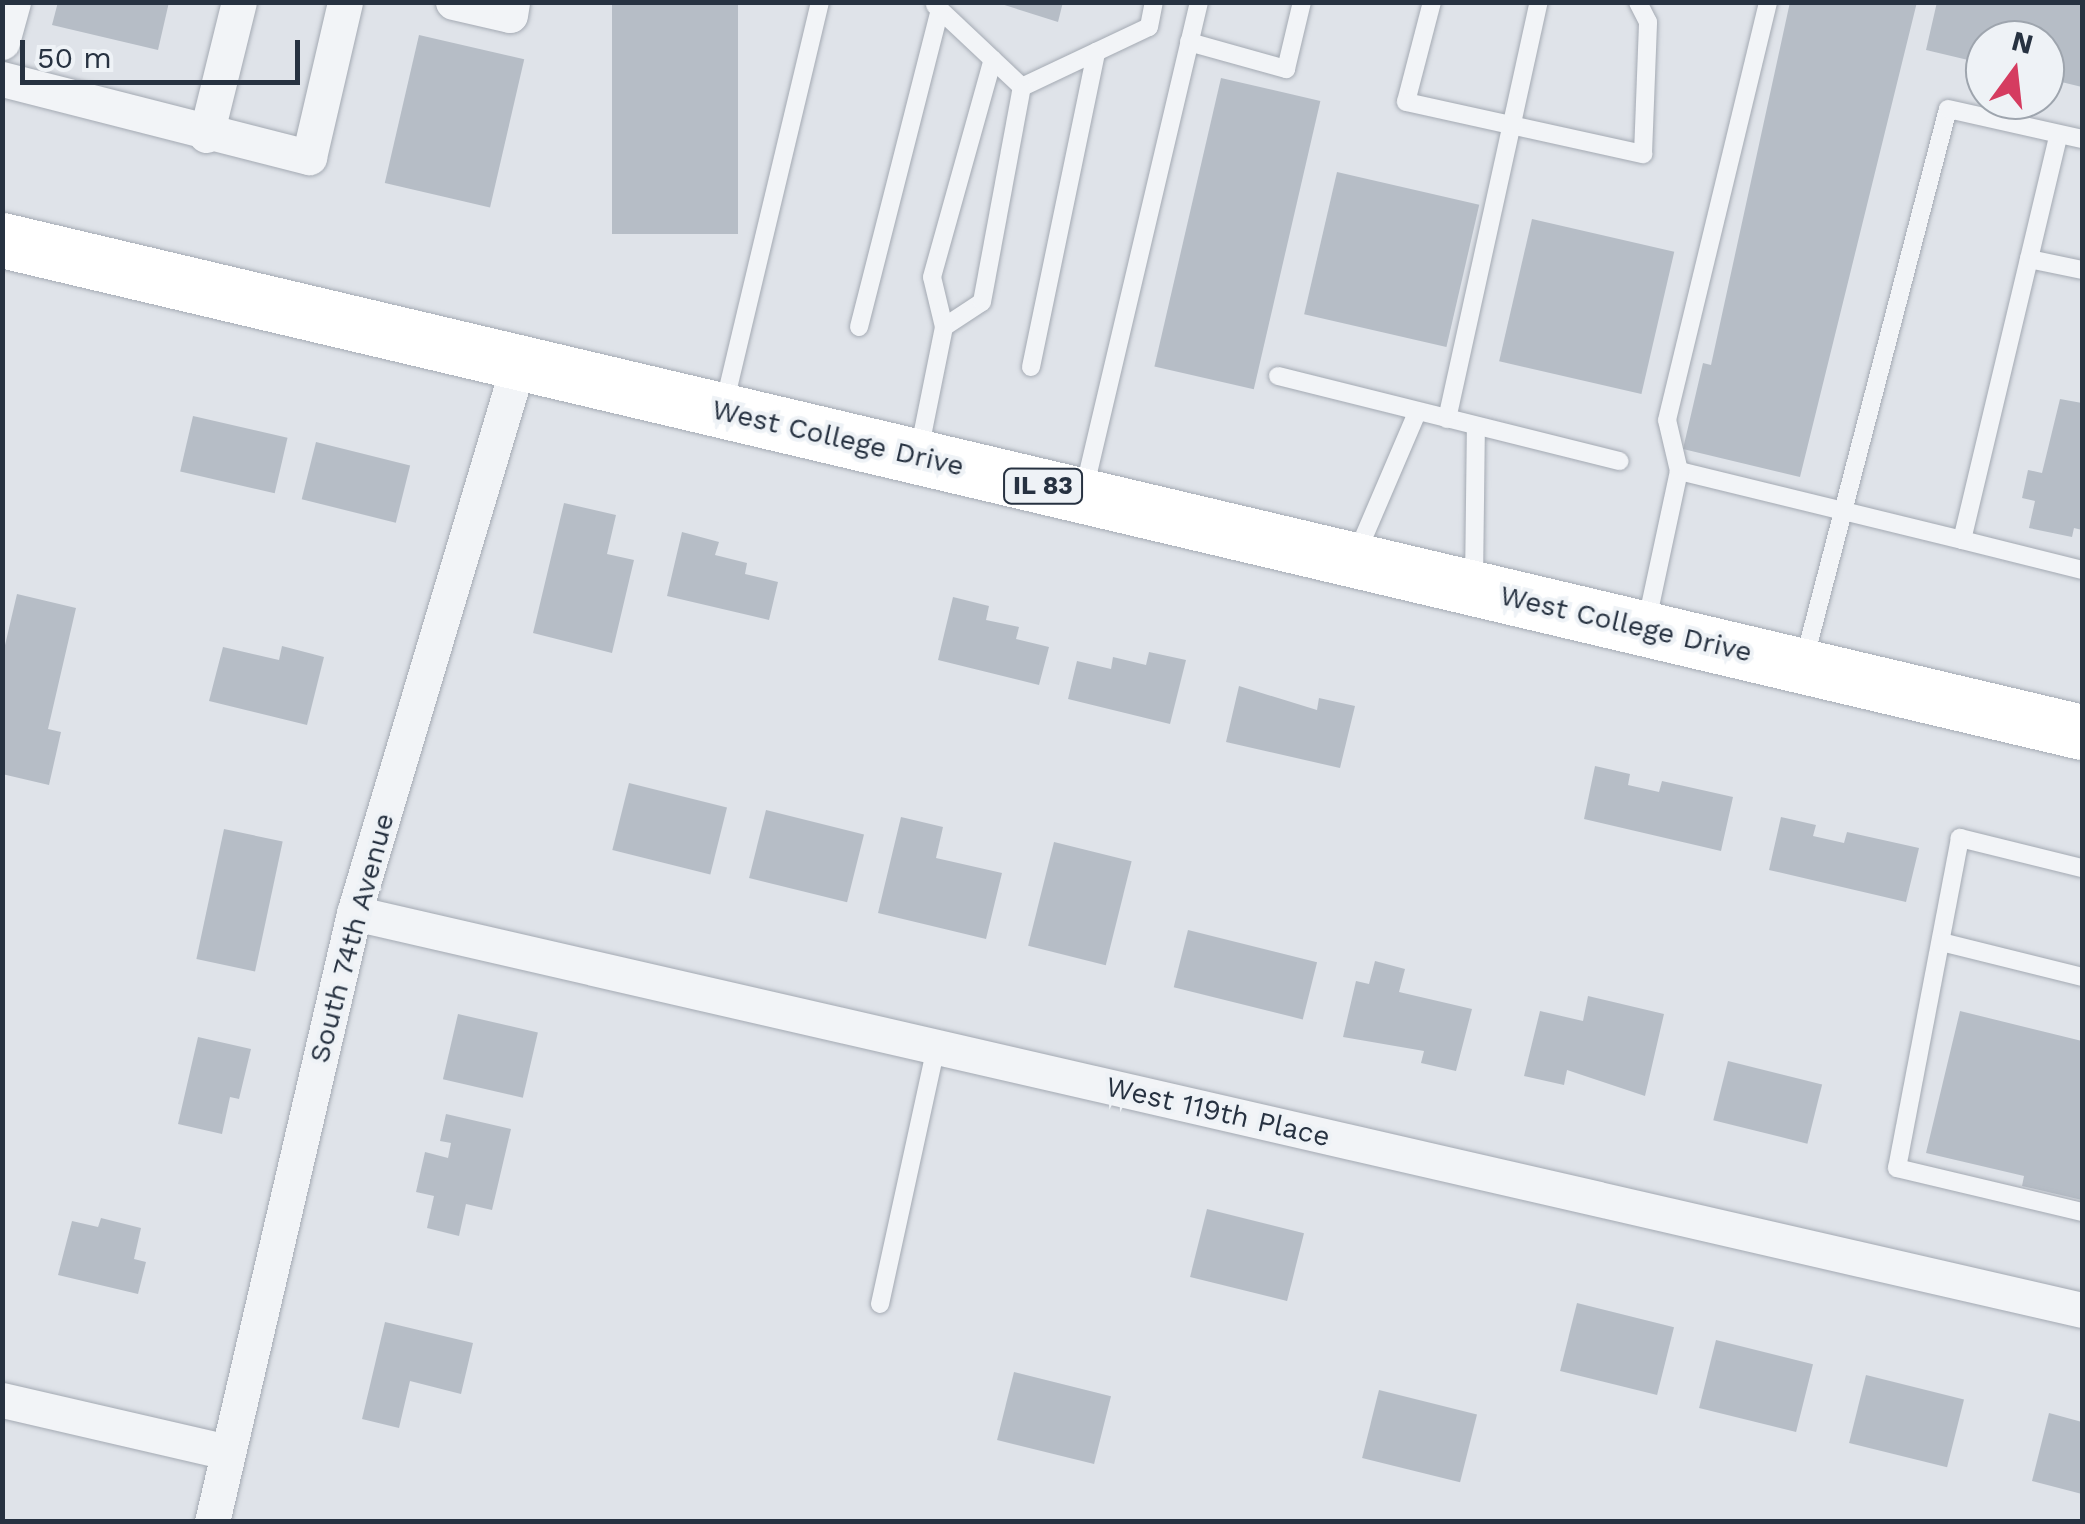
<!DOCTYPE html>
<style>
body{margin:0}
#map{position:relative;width:2085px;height:1524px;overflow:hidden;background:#dfe3e9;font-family:"Work Sans",sans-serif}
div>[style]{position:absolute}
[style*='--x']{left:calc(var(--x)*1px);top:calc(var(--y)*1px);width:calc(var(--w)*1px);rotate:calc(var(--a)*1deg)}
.building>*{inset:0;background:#b6bdc6;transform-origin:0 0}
.roads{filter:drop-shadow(0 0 2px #a4aab3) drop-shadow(0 0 2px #a4aab3)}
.lane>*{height:18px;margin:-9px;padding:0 9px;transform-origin:9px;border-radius:9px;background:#f2f4f7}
.street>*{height:35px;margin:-17.5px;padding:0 17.5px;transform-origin:17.5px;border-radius:17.5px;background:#f2f4f7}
.primary>*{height:55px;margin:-27.5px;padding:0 27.5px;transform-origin:27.5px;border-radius:27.5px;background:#fff}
span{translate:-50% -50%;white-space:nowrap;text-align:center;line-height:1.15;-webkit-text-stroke:8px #eef2f6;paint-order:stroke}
.shield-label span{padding:2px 8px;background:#eef2f6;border:2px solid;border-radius:8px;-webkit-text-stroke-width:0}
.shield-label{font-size:25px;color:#273241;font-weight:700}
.street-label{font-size:28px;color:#273241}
.frame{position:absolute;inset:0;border:5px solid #273241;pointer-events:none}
.north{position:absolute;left:1965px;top:20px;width:100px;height:100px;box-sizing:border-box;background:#eef2f6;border:2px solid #9ea5ae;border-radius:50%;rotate:15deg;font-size:28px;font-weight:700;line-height:40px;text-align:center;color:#273241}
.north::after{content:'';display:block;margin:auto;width:35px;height:45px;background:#d53c60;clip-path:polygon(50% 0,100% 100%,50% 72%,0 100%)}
.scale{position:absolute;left:20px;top:40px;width:280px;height:45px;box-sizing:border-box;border:5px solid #273241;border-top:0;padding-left:12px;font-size:30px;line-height:35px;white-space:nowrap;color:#273241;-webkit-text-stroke:8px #eef2f6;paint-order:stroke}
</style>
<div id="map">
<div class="building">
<i style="clip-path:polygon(58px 2px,169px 2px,158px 50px,52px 25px)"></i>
<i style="left:612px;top:2px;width:126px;height:232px"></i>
<i style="clip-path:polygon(995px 2px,1063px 2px,1058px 22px)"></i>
<i style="clip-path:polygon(1790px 2px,1917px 2px,1800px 477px,1683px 449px,1703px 363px,1711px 365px)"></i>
<i style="clip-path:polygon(1937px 2px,2082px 2px,2082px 87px,2045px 78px,2045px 40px,1985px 40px,1985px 64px,1926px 50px)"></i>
<i style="left:419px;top:35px;width:108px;height:152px;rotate:13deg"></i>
<i style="left:1221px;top:78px;width:102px;height:296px;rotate:13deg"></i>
<i style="left:1337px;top:172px;width:146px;height:146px;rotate:13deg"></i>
<i style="left:1532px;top:219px;width:146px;height:146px;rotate:13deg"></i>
<i style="clip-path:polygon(2060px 399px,2082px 403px,2082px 530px,2074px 528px,2072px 537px,2029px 528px,2035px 501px,2022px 498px,2028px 470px,2042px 473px)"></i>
<i style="left:193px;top:416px;width:97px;height:57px;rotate:13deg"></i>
<i style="left:316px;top:442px;width:97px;height:59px;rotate:14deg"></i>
<i style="clip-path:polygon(564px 503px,616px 515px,607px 554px,634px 560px,612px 653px,533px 633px)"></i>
<i style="clip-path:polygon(682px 532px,719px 542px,715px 555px,747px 563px,745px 574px,778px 582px,769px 620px,667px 596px)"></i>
<i style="clip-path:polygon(17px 594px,76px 608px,48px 729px,61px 732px,49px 785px,2px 774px,2px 658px)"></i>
<i style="clip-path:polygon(953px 597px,989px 606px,986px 620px,1019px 627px,1016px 639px,1049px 647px,1039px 685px,938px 660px)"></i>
<i style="clip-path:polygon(282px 646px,324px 657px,307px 725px,209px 701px,223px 647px,279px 660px)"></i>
<i style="clip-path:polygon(1149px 652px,1186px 660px,1170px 724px,1068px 699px,1077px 661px,1111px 669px,1113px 657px,1146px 665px)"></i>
<i style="clip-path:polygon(1239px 686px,1317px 710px,1319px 698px,1355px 706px,1340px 768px,1226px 742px)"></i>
<i style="clip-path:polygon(1595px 766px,1630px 774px,1628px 785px,1659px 792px,1662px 781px,1733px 797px,1721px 851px,1584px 819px)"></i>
<i style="left:629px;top:783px;width:101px;height:69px;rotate:14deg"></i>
<i style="left:766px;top:810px;width:101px;height:70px;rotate:14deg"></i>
<i style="clip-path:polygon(901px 817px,943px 827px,936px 858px,1002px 873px,986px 939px,878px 913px)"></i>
<i style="clip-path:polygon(1781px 817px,1816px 825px,1813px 836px,1844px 843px,1847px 832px,1919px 848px,1906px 902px,1769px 870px)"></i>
<i style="left:224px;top:829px;width:60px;height:133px;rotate:12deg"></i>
<i style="left:1054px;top:842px;width:80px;height:107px;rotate:14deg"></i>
<i style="left:1188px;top:930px;width:133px;height:59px;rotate:14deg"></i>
<i style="clip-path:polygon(1375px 961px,1405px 969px,1399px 992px,1472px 1009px,1456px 1071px,1421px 1063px,1424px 1051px,1343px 1037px,1356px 981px,1369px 984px)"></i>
<i style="clip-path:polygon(1588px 996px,1664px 1014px,1645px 1096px,1567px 1070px,1564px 1085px,1524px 1076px,1540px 1011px,1583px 1021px)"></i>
<i style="clip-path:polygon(1960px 1011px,2082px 1041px,2082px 1200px,2022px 1186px,2024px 1176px,1926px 1153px)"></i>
<i style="left:458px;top:1014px;width:82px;height:67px;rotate:13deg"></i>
<i style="clip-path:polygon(198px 1037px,251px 1049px,239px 1099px,230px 1097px,222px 1134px,178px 1124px)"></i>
<i style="left:1728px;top:1061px;width:97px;height:61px;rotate:14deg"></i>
<i style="clip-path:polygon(446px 1114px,511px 1129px,492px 1210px,466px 1204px,459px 1236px,427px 1228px,434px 1196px,416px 1192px,425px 1152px,448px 1158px,451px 1143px,440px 1141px)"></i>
<i style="left:1207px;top:1209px;width:100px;height:70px;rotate:14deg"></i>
<i style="clip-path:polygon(101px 1218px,141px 1228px,134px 1259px,146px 1262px,138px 1294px,58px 1275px,72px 1221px,98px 1227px)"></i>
<i style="left:1577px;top:1303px;width:100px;height:70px;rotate:14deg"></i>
<i style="clip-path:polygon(385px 1322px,473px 1343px,461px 1394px,410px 1381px,399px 1428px,362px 1419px)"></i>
<i style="left:1716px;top:1340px;width:100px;height:70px;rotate:14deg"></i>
<i style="left:1014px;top:1372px;width:100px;height:70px;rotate:14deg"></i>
<i style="left:1866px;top:1375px;width:101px;height:70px;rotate:14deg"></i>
<i style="left:1379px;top:1390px;width:101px;height:70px;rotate:14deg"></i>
<i style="clip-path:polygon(2049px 1413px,2082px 1422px,2082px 1494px,2032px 1481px)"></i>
</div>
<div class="roads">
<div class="lane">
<i style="--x:1432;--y:2;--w:103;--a:104.6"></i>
<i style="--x:1406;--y:102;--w:243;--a:12.4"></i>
<i style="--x:1643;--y:154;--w:132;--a:-87.8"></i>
<i style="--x:1648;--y:22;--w:22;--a:-117"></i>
<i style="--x:935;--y:5;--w:120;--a:43.3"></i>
<i style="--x:1189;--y:42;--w:101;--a:15.6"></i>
<i style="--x:1286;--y:69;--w:69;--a:-76.6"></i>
<i style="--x:1022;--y:87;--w:140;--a:-25.3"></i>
<i style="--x:1149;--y:27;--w:25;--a:-79"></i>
<i style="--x:2029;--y:259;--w:54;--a:11.7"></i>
<i style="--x:859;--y:327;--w:327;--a:-75.7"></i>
<i style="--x:944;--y:327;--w:51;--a:-103.5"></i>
<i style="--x:932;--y:277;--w:226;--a:-74.4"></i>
<i style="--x:1031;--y:367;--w:322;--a:-78.3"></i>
<i style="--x:1278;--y:376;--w:352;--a:14"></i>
<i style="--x:724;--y:405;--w:414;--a:-76.6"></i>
<i style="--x:1447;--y:419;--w:427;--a:-77.6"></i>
<i style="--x:919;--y:451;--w:126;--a:-78.6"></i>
<i style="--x:944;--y:327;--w:45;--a:-33.3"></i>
<i style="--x:982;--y:302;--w:219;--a:-79.5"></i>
<i style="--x:1679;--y:471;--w:291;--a:13.7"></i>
<i style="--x:1962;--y:540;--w:417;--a:-76.6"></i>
<i style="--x:1084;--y:490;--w:501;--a:-76.74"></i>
<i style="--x:1962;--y:540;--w:124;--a:14"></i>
<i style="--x:1356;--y:555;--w:155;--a:-66.8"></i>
<i style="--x:1474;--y:583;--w:157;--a:-89.3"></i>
<i style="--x:1646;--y:625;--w:157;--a:-77.9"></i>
<i style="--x:1679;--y:471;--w:52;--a:-103.2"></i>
<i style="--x:1667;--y:420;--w:430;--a:-76.4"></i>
<i style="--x:1804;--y:661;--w:570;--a:-75.38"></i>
<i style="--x:1948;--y:109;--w:137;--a:12.6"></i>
<i style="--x:2082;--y:868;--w:126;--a:-166.2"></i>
<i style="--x:1960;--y:838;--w:336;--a:100.8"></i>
<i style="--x:1897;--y:1168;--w:190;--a:13.4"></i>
<i style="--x:1941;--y:942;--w:145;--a:13.9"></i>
<i style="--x:880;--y:1304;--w:263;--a:-77.7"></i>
</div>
<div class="street">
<i style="--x:453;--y:2;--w:58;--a:12.8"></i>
<i style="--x:510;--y:15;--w:13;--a:-81"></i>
<i style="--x:2;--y:42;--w:41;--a:-74.6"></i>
<i style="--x:2;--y:79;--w:317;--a:14.3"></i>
<i style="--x:309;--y:157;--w:159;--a:-76.9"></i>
<i style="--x:206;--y:135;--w:137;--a:-76.1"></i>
<i style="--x:354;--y:913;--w:1773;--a:12.94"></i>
<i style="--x:2;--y:1400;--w:231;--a:13"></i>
<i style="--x:212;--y:1522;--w:625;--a:-76.87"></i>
<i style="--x:354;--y:913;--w:575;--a:-73.33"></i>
</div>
<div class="primary">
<i style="--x:2;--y:240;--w:2137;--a:13.31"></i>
</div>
</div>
<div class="shield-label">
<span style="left:1043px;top:486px">IL 83</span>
</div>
<div class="street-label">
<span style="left:838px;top:438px;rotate:13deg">West College Drive</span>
<span style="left:1626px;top:624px;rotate:13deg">West College Drive</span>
<span style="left:352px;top:938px;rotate:-75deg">South 74th Avenue</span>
<span style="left:1218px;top:1112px;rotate:13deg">West 119th Place</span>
</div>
<div class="frame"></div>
<div class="north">N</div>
<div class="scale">50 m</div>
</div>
